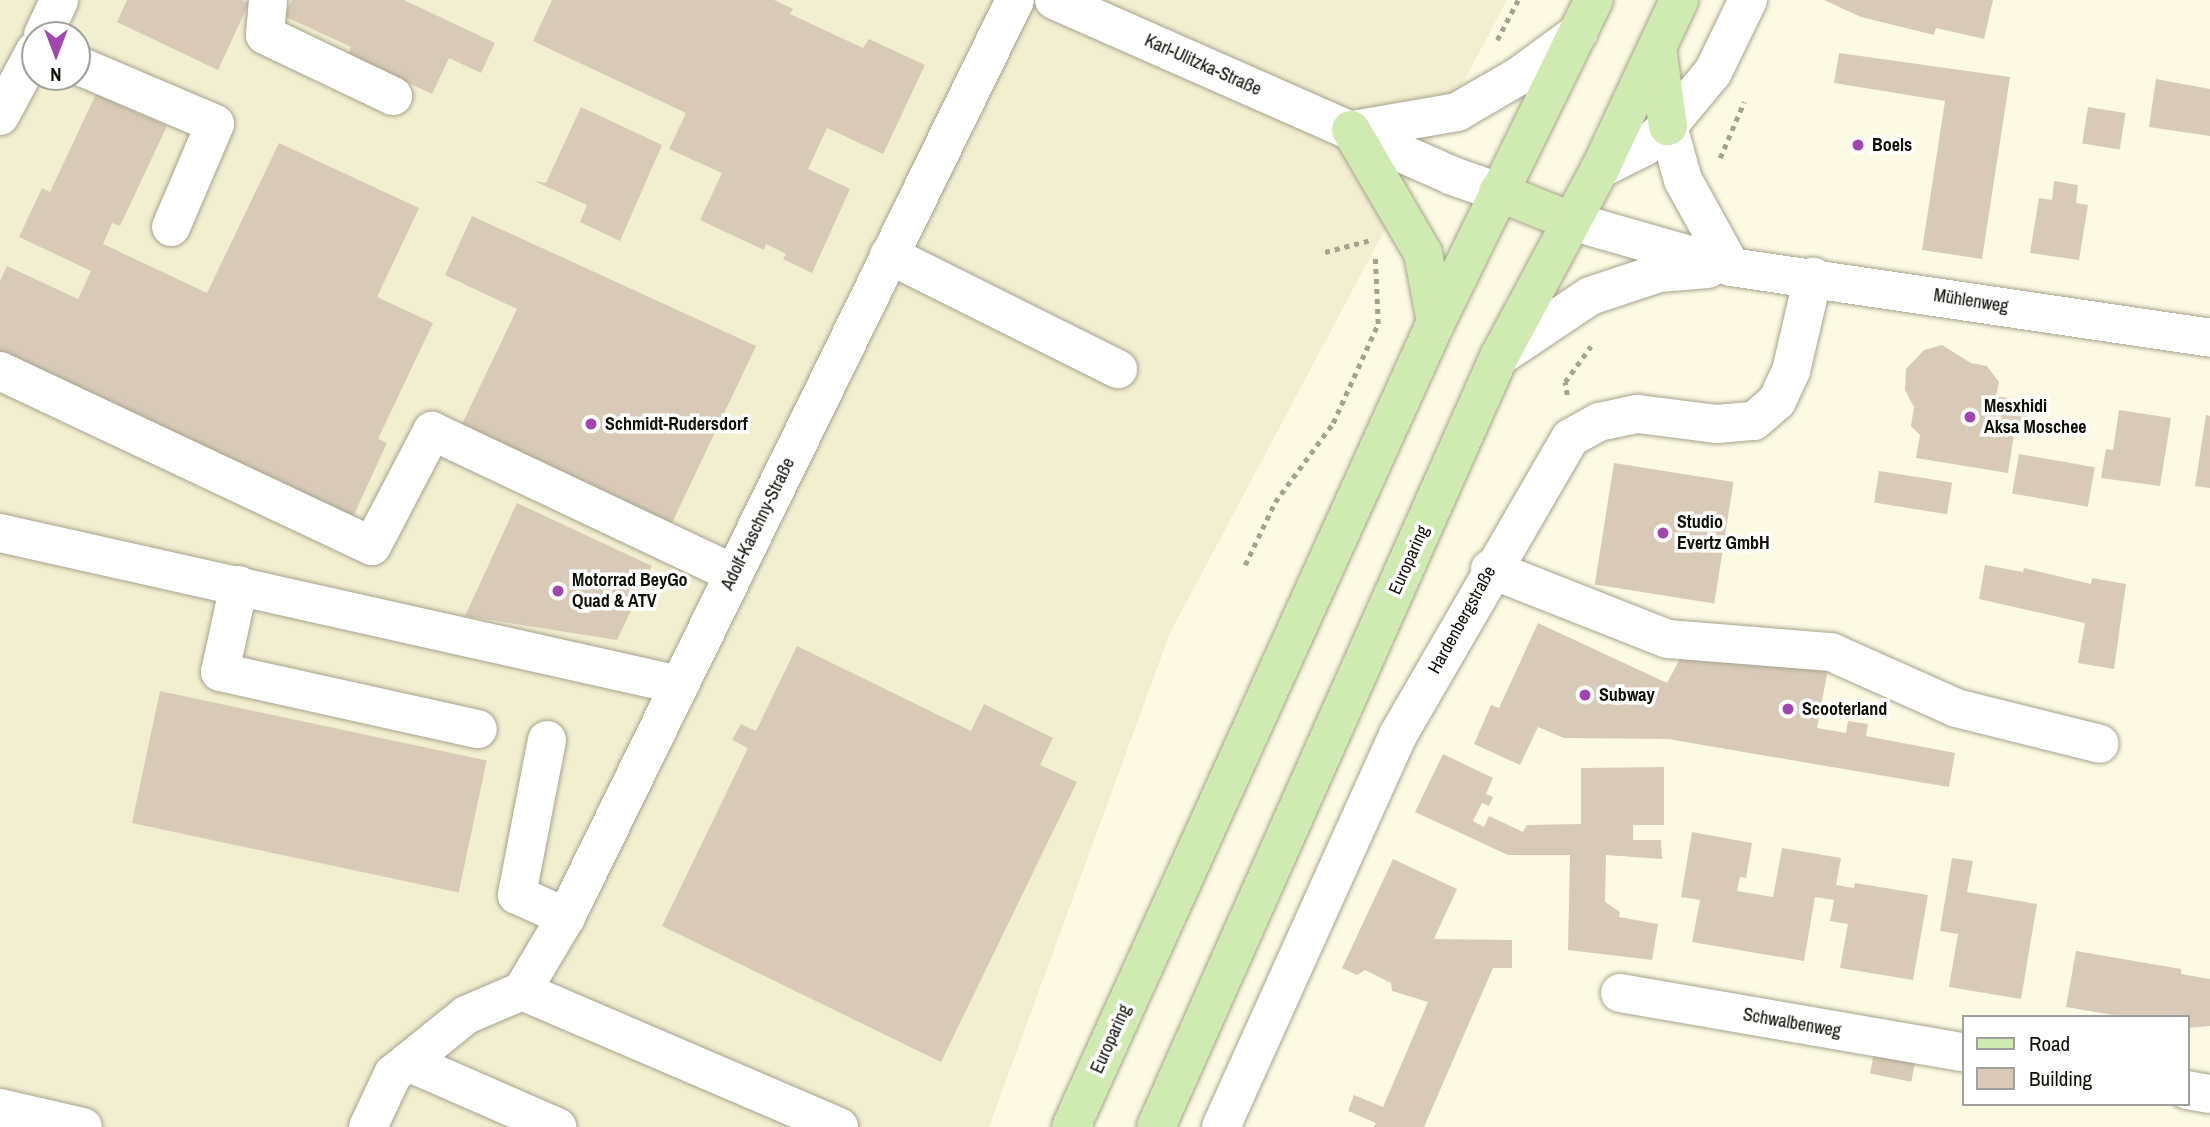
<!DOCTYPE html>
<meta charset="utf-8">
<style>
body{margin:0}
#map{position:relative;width:2210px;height:1127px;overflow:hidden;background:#fcfae2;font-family:"Archivo Narrow",sans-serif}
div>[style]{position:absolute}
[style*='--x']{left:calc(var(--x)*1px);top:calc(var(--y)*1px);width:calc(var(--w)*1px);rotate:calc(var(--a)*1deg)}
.built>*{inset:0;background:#f2eed0}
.building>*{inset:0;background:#d9cab7;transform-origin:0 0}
.path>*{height:4.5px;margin-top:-2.25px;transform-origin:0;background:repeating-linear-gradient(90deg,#a4a290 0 5px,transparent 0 10px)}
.roads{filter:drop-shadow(0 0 2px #a6a38d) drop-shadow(0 0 2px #a6a38d)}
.minor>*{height:38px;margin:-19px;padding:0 19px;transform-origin:19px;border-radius:19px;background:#fff}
.major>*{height:38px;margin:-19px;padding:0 19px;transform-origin:19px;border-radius:19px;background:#d0ebb2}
.dots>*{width:19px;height:19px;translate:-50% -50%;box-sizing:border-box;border:4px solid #fff;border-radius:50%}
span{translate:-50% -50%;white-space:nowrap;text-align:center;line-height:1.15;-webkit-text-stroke:7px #fff;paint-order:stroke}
.street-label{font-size:18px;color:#0f0e07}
.poi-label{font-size:18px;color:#0f0e07;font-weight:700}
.left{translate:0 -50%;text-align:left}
.legend{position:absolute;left:1962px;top:1015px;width:228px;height:91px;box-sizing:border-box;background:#fff;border:2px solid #9f9f9c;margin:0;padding:9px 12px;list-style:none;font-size:21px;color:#0f0e07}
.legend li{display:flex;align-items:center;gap:14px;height:35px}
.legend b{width:35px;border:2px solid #9f9f9c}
.north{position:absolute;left:21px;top:21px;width:70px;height:70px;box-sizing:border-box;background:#fff;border:2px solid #9f9f9c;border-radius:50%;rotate:180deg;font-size:19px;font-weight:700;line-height:28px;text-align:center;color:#0f0e07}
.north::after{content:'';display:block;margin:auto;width:24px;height:32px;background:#a146b1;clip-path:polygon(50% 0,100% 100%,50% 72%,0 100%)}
</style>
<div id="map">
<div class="built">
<i style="clip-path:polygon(evenodd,0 0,1507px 0,1170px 633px,989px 1127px,0 1127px,0 0,35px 35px,77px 35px,77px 77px,35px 77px,35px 35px)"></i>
</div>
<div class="building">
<i style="clip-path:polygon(127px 0,242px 0,249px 3px,218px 70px,117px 22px)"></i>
<i style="clip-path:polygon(292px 0,404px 0,495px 43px,481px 73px,449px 58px,432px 94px,348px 54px,351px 47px,284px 16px)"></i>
<i style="clip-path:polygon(552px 0,774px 0,793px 9px,790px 14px,863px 48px,869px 39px,925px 65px,883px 154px,827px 128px,808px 169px,850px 189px,812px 273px,783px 259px,786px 254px,766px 244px,764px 250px,700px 220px,722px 173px,669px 149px,686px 113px,533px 41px)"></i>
<i style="clip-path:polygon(1824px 0,1993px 0,1984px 39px,1936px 28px,1934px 35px,1861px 17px)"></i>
<i style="clip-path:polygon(1839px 53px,2010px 77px,1982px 259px,1922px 250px,1945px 101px,1834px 83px)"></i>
<i style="clip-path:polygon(2156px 79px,2210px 89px,2210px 136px,2149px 127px)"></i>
<i style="clip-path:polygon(96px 94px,167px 126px,120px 226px,112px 223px,103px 244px,207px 293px,279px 143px,419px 208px,377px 297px,433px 323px,378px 439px,387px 443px,351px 521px,0 356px,0 281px,7px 266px,78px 299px,91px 271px,19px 237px,42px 188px,50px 192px)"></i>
<i style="clip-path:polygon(581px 107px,662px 145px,620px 241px,580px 222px,587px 205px,534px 181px,546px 183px)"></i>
<i style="left:2088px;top:107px;width:38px;height:37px;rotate:9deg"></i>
<i style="clip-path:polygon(2054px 181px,2078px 185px,2076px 203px,2088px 205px,2079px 260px,2030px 253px,2039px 198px,2052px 200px)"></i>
<i style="clip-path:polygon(472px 216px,756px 346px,672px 523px,462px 424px,517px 309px,445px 275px)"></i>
<i style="clip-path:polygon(1942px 345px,1971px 363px,1987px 366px,1999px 382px,1996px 396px,2031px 402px,2025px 437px,2014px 435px,2008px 473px,1916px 458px,1920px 435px,1911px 426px,1914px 407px,1905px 390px,1906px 369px,1924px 350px)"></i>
<i style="clip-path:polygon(2119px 410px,2171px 418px,2160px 486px,2101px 478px,2106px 449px,2113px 450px)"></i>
<i style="clip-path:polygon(2206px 415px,2210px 416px,2210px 488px,2195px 486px)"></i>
<i style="left:2019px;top:454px;width:77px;height:40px;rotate:10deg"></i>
<i style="left:1614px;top:463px;width:121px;height:123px;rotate:9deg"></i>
<i style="left:1879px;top:471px;width:74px;height:32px;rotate:9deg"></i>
<i style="clip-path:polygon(517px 503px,652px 566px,617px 640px,465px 616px)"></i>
<i style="clip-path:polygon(1985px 565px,2023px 572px,2024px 568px,2091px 584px,2092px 578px,2126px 584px,2114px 669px,2078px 663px,2085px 623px,1979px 599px)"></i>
<i style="clip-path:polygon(1538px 623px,1667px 683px,1684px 651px,1828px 669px,1817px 728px,1846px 733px,1848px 721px,1868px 724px,1866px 736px,1955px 753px,1949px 787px,1668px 739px,1564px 738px,1538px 727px,1520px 765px,1474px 744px,1491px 705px,1499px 708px)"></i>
<i style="clip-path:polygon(797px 646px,971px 731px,984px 704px,1053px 738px,1040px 765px,1077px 782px,941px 1062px,662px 926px,748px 748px,732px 740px,741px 724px,756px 731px)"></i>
<i style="left:160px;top:691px;width:334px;height:135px;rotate:12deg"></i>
<i style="clip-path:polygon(1443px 754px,1493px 778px,1486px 794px,1493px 797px,1489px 806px,1482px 803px,1473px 821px,1484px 827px,1489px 816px,1523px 832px,1527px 825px,1581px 824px,1581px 768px,1664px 767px,1664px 825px,1633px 825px,1633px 840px,1661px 840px,1662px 859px,1606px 855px,1605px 902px,1620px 912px,1619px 917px,1658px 924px,1652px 960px,1568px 950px,1570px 855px,1508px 855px,1415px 812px)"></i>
<i style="clip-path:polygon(1692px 832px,1752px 843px,1746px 878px,1740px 877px,1737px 891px,1773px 897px,1782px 848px,1841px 858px,1836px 885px,1854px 888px,1855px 883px,1928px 895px,1913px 980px,1840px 968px,1848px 924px,1830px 921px,1834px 900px,1815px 897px,1804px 961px,1692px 942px,1700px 900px,1681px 897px)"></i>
<i style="clip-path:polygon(1952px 858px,1973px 861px,1967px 892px,2037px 904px,2021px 999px,1949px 987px,1958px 934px,1940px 931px)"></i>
<i style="clip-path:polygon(1393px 859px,1457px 889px,1434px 939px,1512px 940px,1512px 968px,1493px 968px,1424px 1127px,1374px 1127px,1376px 1123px,1348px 1111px,1354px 1095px,1383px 1107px,1428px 1002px,1392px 991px,1391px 983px,1365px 970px,1357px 975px,1342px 968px)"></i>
<i style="clip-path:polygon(2076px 951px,2181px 969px,2181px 974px,2210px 979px,2210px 1026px,2187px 1028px,2187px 1017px,2125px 1017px,2066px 1007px)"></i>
<i style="left:1874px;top:1053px;width:42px;height:21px;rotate:11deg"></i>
</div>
<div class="path">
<i style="--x:1497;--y:40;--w:45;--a:-62.3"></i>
<i style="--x:1720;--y:158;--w:61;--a:-66.8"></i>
<i style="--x:1325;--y:252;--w:48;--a:-14.6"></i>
<i style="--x:1567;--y:395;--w:13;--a:-99"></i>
<i style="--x:1565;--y:382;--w:44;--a:-54.2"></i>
<i style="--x:1245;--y:565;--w:70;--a:-64.5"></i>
<i style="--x:1275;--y:502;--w:98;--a:-53.7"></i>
<i style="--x:1333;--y:423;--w:109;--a:-65.6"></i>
<i style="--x:1378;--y:324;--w:69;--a:-92.5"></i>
</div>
<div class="roads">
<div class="minor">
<i style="--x:268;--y:0;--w:35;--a:95"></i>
<i style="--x:265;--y:35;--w:142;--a:25.5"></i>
<i style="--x:1054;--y:0;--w:433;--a:23.8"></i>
<i style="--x:1450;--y:175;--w:51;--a:19.5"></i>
<i style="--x:43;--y:35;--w:38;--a:-65"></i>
<i style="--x:77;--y:65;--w:150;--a:23.1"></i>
<i style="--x:215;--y:124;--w:112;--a:113.1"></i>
<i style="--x:0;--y:116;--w:74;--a:-61.7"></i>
<i style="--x:1668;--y:126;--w:56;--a:74.5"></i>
<i style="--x:1683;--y:180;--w:99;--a:61.1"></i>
<i style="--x:1353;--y:130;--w:106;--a:-9.8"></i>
<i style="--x:1457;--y:112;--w:72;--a:-30.1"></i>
<i style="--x:1519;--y:76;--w:74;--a:-36.3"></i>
<i style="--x:1600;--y:169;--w:49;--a:-26.6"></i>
<i style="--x:1644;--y:147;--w:32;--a:-41"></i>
<i style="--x:1668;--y:126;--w:70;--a:-50.2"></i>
<i style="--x:1713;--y:72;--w:80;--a:-64.1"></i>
<i style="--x:1571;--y:221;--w:166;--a:16"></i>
<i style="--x:1731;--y:267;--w:484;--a:8.4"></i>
<i style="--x:889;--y:255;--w:256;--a:26.5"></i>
<i style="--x:1499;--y:357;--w:110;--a:-33.8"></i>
<i style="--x:1590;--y:296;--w:73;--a:-18.4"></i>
<i style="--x:1659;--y:273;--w:49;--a:-4.7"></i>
<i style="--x:0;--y:371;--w:411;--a:25.2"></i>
<i style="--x:372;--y:546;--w:130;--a:-62.4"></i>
<i style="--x:432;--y:431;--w:334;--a:25.3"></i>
<i style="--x:0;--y:533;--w:696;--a:12.62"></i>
<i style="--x:1490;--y:569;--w:191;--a:21.5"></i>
<i style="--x:1668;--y:639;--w:164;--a:4.6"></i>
<i style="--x:1831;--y:652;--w:137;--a:24.1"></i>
<i style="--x:1956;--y:708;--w:148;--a:14"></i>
<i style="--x:239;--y:585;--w:89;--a:102.3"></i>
<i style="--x:220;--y:672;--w:264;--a:12.5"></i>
<i style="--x:547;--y:740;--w:158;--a:101"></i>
<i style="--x:517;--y:895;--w:54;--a:24.2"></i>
<i style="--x:522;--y:991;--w:345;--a:23.2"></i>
<i style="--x:1620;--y:993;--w:348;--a:9.8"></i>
<i style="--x:408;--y:1062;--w:163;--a:23.6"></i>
<i style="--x:2187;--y:1090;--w:23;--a:10"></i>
<i style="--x:0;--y:1108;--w:85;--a:12.9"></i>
<i style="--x:368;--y:1127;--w:59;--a:-64.7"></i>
<i style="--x:393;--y:1074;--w:94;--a:-38.9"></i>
<i style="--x:466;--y:1015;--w:61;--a:-23.2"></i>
<i style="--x:522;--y:991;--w:86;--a:-59.3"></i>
<i style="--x:566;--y:917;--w:1021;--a:-63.91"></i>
<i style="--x:1221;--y:1127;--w:430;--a:-65.7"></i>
<i style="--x:1398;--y:735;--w:343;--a:-59.9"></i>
<i style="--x:1570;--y:438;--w:33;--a:-29"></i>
<i style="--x:1599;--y:422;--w:40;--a:-12"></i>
<i style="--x:1638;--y:414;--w:80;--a:7.2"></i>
<i style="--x:1717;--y:424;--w:37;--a:-5"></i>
<i style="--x:1754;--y:421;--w:30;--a:-41"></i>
<i style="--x:1777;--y:401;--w:33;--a:-65"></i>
<i style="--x:1791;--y:371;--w:97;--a:-76.8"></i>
</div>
<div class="major">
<i style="--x:1657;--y:48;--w:79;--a:82"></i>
<i style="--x:1351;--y:130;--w:143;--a:59.7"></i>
<i style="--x:1423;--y:253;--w:70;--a:79.3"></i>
<i style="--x:1498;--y:192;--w:79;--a:21.7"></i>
<i style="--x:1071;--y:1127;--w:884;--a:-65.61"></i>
<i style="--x:1436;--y:322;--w:359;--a:-63.9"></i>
<i style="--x:1156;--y:1127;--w:843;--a:-65.99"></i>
<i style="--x:1499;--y:357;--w:213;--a:-61.8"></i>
<i style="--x:1600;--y:169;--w:187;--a:-64.9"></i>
</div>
</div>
<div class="dots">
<i style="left:1858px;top:145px;background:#a146b1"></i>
<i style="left:1970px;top:417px;background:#a146b1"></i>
<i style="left:591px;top:424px;background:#a146b1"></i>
<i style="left:1663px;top:533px;background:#a146b1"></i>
<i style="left:558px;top:591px;background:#a146b1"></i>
<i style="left:1585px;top:695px;background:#a146b1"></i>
<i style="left:1788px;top:709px;background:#a146b1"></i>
</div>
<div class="street-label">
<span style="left:1203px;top:65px;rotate:24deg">Karl-Ulitzka-Straße</span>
<span style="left:1971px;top:301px;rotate:9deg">Mühlenweg</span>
<span style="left:758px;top:524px;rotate:-64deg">Adolf-Kaschny-Straße</span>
<span style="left:1409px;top:560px;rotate:-66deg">Europaring</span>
<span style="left:1462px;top:620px;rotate:-61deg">Hardenbergstraße</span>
<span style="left:1792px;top:1023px;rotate:10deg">Schwalbenweg</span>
<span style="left:1111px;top:1039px;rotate:-66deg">Europaring</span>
</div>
<div class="poi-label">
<span class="left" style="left:1872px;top:145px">Boels</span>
<span class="left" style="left:1984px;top:417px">Mesxhidi<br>Aksa Moschee</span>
<span class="left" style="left:605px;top:424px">Schmidt-Rudersdorf</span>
<span class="left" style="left:1677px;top:533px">Studio<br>Evertz GmbH</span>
<span class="left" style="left:572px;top:591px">Motorrad BeyGo<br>Quad &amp; ATV</span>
<span class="left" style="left:1599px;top:695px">Subway</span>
<span class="left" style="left:1802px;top:709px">Scooterland</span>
</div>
<ul class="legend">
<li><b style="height:9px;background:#d0ebb2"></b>Road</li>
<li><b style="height:19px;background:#d9cab7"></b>Building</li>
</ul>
<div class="north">N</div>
</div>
